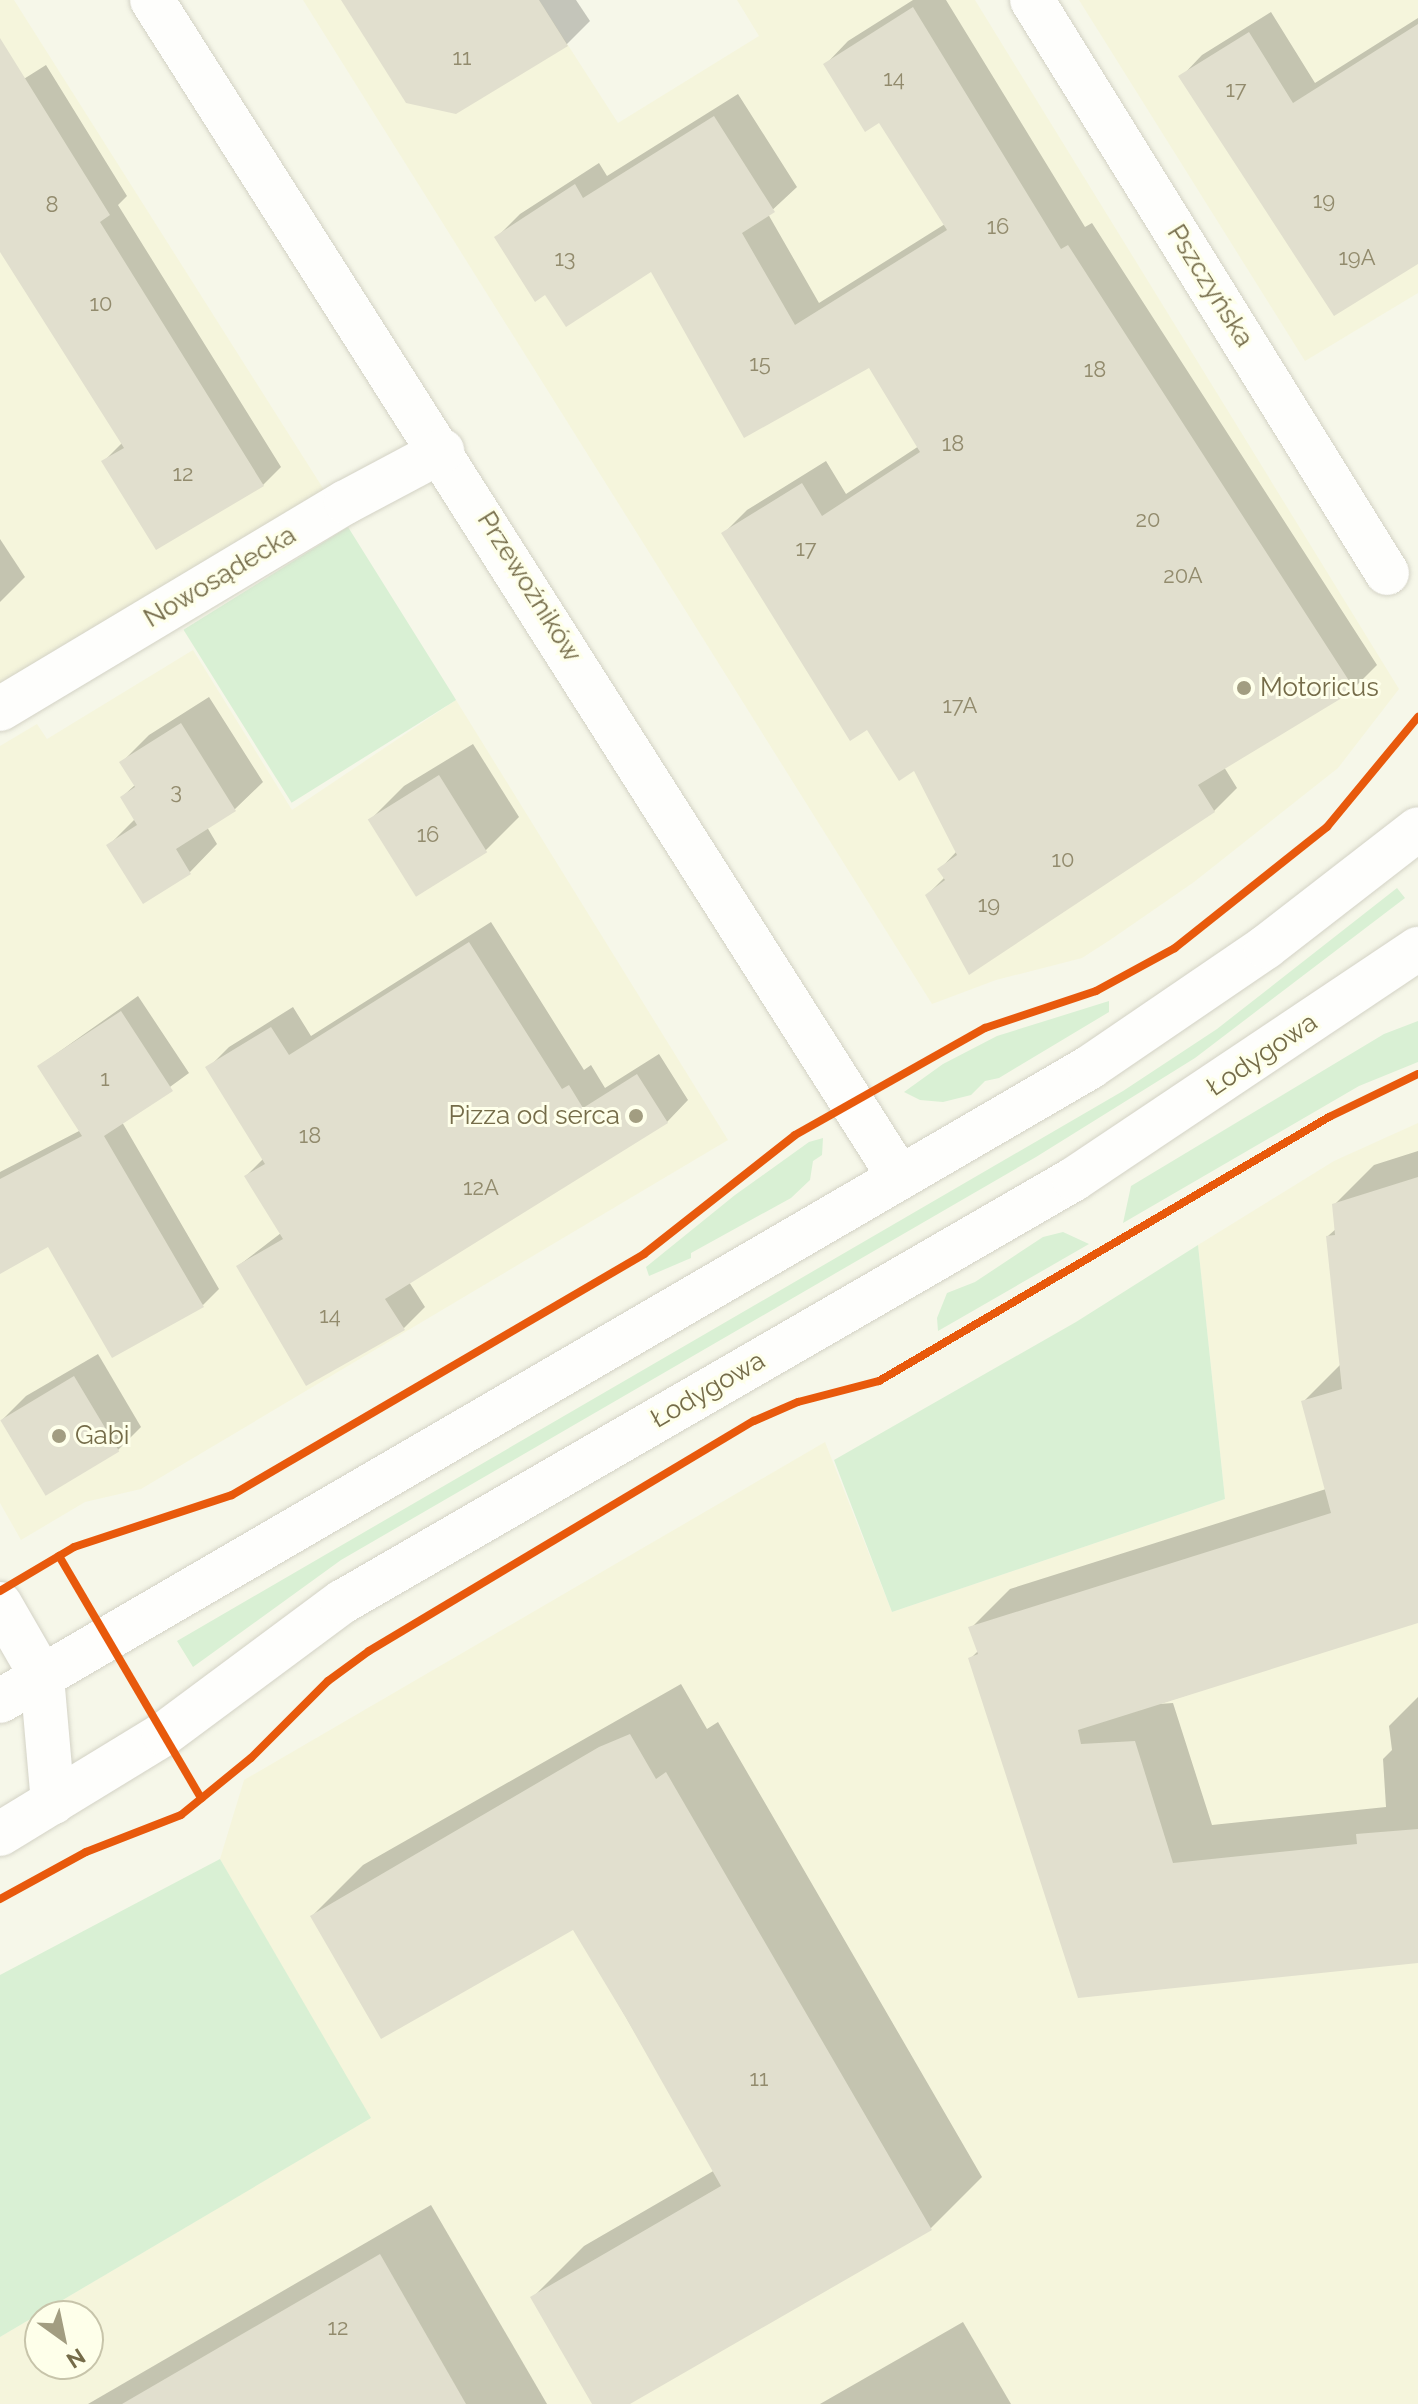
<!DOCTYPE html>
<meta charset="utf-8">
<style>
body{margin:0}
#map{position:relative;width:1418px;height:2404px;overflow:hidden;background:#f6f7e9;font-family:Raleway,sans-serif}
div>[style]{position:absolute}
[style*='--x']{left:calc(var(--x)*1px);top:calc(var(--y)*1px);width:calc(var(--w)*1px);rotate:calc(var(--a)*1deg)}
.residential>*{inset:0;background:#f5f5dc}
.green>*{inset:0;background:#d9f0d4;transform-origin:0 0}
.shadow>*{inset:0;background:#0003}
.building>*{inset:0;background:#e1dfce;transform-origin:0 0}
.roads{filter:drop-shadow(0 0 2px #d3d2c5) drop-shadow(0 0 2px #d3d2c5)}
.street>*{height:44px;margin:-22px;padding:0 22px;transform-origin:22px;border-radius:22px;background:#fefefc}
.secondary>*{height:44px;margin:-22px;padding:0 22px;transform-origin:22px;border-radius:22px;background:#fefefc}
.cycleway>*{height:8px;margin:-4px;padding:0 4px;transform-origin:4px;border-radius:4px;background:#e8590c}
.dots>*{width:22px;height:22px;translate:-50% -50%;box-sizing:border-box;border:4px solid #feffea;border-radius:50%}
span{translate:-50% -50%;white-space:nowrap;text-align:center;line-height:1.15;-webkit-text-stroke:6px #feffea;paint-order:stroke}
.number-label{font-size:22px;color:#928b6d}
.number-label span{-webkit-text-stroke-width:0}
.street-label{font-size:26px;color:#756c49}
.poi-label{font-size:26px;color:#756c49}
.left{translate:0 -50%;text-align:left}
.right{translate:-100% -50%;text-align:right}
.north{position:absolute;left:24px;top:2300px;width:80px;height:80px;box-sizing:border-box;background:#feffea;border:2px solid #c7c4aa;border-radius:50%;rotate:147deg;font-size:22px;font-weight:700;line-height:32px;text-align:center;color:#756c49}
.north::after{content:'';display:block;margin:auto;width:28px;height:36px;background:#a29d81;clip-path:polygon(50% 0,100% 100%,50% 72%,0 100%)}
</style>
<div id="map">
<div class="residential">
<i style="clip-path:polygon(0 0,14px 0,326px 493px,0 687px)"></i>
<i style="clip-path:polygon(303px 0,539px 0,618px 123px,759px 36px,737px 0,975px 0,1399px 689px,1338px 768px,1194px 882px,1110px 940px,1082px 958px,996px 980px,932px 1004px)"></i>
<i style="clip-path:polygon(1079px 0,1418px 0,1418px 293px,1305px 361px)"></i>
<i style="clip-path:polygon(193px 650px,292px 810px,456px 700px,728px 1140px,141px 1489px,85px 1502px,21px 1540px,0 1503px,0 746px,37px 724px,47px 739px)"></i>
<i style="clip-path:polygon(evenodd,1418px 1123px,1418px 2404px,0 2404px,0 2337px,370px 2118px,220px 1859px,244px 1780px,825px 1442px,892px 1612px,1225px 1499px,1198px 1245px,1334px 1161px,1418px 1123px,40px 2316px,88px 2316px,88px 2364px,40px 2364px,40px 2316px)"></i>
</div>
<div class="green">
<i style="left:348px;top:527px;width:204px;height:194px;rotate:58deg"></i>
<i style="clip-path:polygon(1397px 888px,1405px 898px,1195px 1058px,1036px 1157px,341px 1560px,193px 1667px,177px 1641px,1123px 1091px,1217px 1029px)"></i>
<i style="clip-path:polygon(1109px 1001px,1109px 1012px,999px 1078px,985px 1081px,971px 1095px,943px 1102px,920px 1100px,904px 1092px,943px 1064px,997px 1036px)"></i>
<i style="clip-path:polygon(1418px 1021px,1418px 1062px,1359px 1086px,1123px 1223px,1131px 1186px,1384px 1034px)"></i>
<i style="clip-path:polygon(823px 1138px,822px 1155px,813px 1161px,810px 1180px,791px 1198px,691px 1253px,691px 1258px,649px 1276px,646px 1267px,735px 1195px,809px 1142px)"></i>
<i style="clip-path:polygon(1063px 1232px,1089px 1244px,938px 1331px,937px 1318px,947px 1293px,975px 1282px,1043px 1237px)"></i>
<i style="clip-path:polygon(1198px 1245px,1225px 1499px,892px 1612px,834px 1460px,1076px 1322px)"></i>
<i style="clip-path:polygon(220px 1859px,371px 2118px,0 2337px,0 1975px)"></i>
</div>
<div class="shadow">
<i style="clip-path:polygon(344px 0,576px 0,590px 21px,566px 45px)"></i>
<i style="clip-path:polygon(913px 0,946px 0,1085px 227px,1092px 223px,1377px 665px,1354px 688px,1224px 767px,1237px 788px,1214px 811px,927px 895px,945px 877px,940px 869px,957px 851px,915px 768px,868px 727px,724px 533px,747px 510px,826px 461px,846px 494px,919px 446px,869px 366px,652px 269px,546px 292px,496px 238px,520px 214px,599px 163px,607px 176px,738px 94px,797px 187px,768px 214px,819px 303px,945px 224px,880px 120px,825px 65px,848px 41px)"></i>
<i style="clip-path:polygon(1271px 12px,1315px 83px,1418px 18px,1418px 261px,1181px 77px,1202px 55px)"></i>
<i style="clip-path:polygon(46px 65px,127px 196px,118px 205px,281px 467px,263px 485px,104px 461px,123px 442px,0 248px,0 94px)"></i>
<i style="clip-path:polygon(0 539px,25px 577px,0 602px)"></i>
<i style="clip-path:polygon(209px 697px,263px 782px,235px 809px,207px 827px,217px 844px,190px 872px,108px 846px,136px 818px,122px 797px,136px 784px,122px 762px,149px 735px)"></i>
<i style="clip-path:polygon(473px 744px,519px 817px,486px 850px,417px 894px,371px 819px,404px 786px)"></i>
<i style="clip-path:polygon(491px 922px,584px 1070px,591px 1065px,605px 1088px,659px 1054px,688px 1100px,667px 1122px,409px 1282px,425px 1307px,404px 1328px,238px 1266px,281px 1233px,246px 1176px,264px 1158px,208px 1068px,229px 1047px,293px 1007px,311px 1036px)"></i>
<i style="clip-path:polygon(138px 996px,189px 1073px,122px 1122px,219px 1289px,203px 1305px,49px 1245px,0 1272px,0 1172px,81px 1130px,39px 1066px)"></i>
<i style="clip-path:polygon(1418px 1151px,1418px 1621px,1159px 1704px,1173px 1703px,1212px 1825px,1386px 1807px,1383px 1759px,1392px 1750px,1389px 1726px,1418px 1697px,1418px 1960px,1080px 1996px,971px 1658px,978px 1651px,971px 1628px,1010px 1589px,1326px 1489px,1303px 1402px,1341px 1364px,1328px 1236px,1337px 1228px,1335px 1204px,1374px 1165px)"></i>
<i style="clip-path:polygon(98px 1354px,141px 1427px,117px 1451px,2px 1420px,26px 1396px)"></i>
<i style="clip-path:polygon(681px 1684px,707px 1729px,718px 1722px,982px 2177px,931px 2228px,628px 2404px,595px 2404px,533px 2297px,584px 2246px,715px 2170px,574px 1928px,312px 1916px,363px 1865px)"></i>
<i style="clip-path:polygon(431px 2205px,547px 2404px,88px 2404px)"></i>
<i style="clip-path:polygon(963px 2322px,1011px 2404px,820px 2404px)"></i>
</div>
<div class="building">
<i style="clip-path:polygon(341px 0,539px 0,568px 46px,456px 114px,406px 103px)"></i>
<i style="clip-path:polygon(913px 7px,1061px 249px,1068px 245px,1355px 690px,1198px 785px,1215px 812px,969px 975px,925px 895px,945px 880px,937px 869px,957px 855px,914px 771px,899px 781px,867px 730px,850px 741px,721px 533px,802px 483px,822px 516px,920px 452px,869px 368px,744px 438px,651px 272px,566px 327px,545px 295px,535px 302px,494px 237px,575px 184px,583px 198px,714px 116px,775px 212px,742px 233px,795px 325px,947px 230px,879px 123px,865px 132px,823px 64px)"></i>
<i style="clip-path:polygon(1418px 24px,1418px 264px,1334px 316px,1178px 76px,1249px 32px,1293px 103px)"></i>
<i style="clip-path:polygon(0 38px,110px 215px,100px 222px,264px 486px,156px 550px,101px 461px,124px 448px,0 252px)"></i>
<i style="clip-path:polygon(181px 723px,236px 811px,176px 849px,191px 874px,143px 904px,106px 845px,137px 825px,120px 797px,135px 787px,119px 762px)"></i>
<i style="left:439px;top:775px;width:91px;height:84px;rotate:58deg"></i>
<i style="clip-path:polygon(469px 942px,562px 1089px,569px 1085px,583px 1108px,637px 1074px,668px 1123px,385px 1299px,405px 1330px,306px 1386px,236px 1266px,283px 1239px,244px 1176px,265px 1164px,205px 1067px,271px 1027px,289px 1055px)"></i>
<i style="clip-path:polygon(121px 1011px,173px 1091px,104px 1136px,204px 1307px,112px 1358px,48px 1247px,0 1274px,0 1179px,82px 1136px,37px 1066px)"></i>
<i style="clip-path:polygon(1418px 1177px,1418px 1623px,1078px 1730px,1081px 1744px,1135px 1741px,1173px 1863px,1357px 1844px,1356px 1834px,1418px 1829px,1418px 1963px,1078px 1998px,968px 1658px,978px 1654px,968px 1627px,1331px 1513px,1301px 1401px,1342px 1389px,1326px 1236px,1335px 1235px,1332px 1204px)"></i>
<i style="left:74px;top:1376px;width:88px;height:86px;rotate:59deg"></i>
<i style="clip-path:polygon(630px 1734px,656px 1779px,666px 1772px,932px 2230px,630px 2404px,592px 2404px,530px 2297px,721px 2186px,626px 2018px,573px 1930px,381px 2039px,310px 1916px,599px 1747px)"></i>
<i style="clip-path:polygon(380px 2254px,466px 2404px,122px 2404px)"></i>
</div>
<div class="roads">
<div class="street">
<i style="--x:152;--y:0;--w:1395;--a:57.59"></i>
<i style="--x:1032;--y:0;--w:674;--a:58.22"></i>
<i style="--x:0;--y:709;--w:403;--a:-30.9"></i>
<i style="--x:346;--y:502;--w:109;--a:-28"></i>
<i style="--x:0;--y:1604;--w:84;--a:60.1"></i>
</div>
<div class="secondary">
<i style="--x:42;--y:1677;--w:126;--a:85"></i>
<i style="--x:0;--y:1701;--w:1261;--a:-30.18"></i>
<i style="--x:1090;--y:1067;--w:213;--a:-34.3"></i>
<i style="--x:1266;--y:947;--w:192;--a:-37.8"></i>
<i style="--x:0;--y:1834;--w:192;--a:-31.4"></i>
<i style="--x:164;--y:1734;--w:222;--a:-36.6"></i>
<i style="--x:342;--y:1602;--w:845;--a:-30.02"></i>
<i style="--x:1074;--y:1179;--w:414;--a:-33.8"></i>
</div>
</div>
<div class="cycleway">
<i style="--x:59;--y:1556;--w:281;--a:59.6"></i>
<i style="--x:0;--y:1591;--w:86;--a:-30.7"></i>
<i style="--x:74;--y:1547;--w:166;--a:-18.2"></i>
<i style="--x:232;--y:1495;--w:477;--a:-30.3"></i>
<i style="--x:644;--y:1254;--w:192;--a:-38.2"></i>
<i style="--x:795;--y:1135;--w:218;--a:-29.4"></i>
<i style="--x:985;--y:1028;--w:117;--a:-18.4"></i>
<i style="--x:1096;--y:991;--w:90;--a:-28.6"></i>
<i style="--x:1175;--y:948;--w:194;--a:-38.5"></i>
<i style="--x:1327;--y:827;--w:143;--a:-50.4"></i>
<i style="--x:0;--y:1899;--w:98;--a:-28.7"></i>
<i style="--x:86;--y:1852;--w:102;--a:-21.3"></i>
<i style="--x:181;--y:1815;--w:90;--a:-39.2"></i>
<i style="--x:251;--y:1758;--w:109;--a:-45"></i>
<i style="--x:328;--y:1681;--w:51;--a:-36.2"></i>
<i style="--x:369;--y:1651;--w:448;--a:-30.9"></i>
<i style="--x:754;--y:1421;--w:48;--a:-23.4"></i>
<i style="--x:798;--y:1402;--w:84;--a:-14.5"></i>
<i style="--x:879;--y:1381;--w:522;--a:-30.4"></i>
<i style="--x:1329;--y:1117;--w:99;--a:-25.8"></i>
</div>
<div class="dots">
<i style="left:1244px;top:688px;background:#a29d81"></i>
<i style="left:636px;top:1116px;background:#a29d81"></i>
<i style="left:59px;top:1436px;background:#a29d81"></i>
</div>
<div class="number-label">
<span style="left:462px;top:58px">11</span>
<span style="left:894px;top:79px">14</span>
<span style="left:1236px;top:90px">17</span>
<span style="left:1324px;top:201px">19</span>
<span style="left:52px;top:205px">8</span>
<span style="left:998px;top:227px">16</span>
<span style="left:1357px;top:258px">19A</span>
<span style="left:565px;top:259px">13</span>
<span style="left:101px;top:304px">10</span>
<span style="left:760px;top:364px">15</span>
<span style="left:1095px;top:370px">18</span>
<span style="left:953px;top:444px">18</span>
<span style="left:183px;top:474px">12</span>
<span style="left:1148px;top:520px">20</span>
<span style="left:806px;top:549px">17</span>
<span style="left:1183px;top:576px">20A</span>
<span style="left:960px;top:706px">17A</span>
<span style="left:176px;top:792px">3</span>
<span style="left:428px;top:835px">16</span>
<span style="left:1063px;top:860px">10</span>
<span style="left:989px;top:905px">19</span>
<span style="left:105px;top:1079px">1</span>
<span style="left:310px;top:1136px">18</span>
<span style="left:481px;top:1188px">12A</span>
<span style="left:330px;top:1316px">14</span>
<span style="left:759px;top:2079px">11</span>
<span style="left:338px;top:2328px">12</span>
</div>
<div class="street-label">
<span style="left:1210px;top:286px;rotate:58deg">Pszczyńska</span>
<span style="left:220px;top:577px;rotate:-31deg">Nowosądecka</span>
<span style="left:529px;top:587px;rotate:58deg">Przewoźników</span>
<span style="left:1262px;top:1055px;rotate:-34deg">Łodygowa</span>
<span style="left:708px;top:1390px;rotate:-30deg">Łodygowa</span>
</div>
<div class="poi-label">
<span class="left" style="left:1260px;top:688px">Motoricus</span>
<span class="right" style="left:620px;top:1116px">Pizza od serca</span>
<span class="left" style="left:75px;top:1436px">Gabi</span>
</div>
<div class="north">N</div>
</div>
